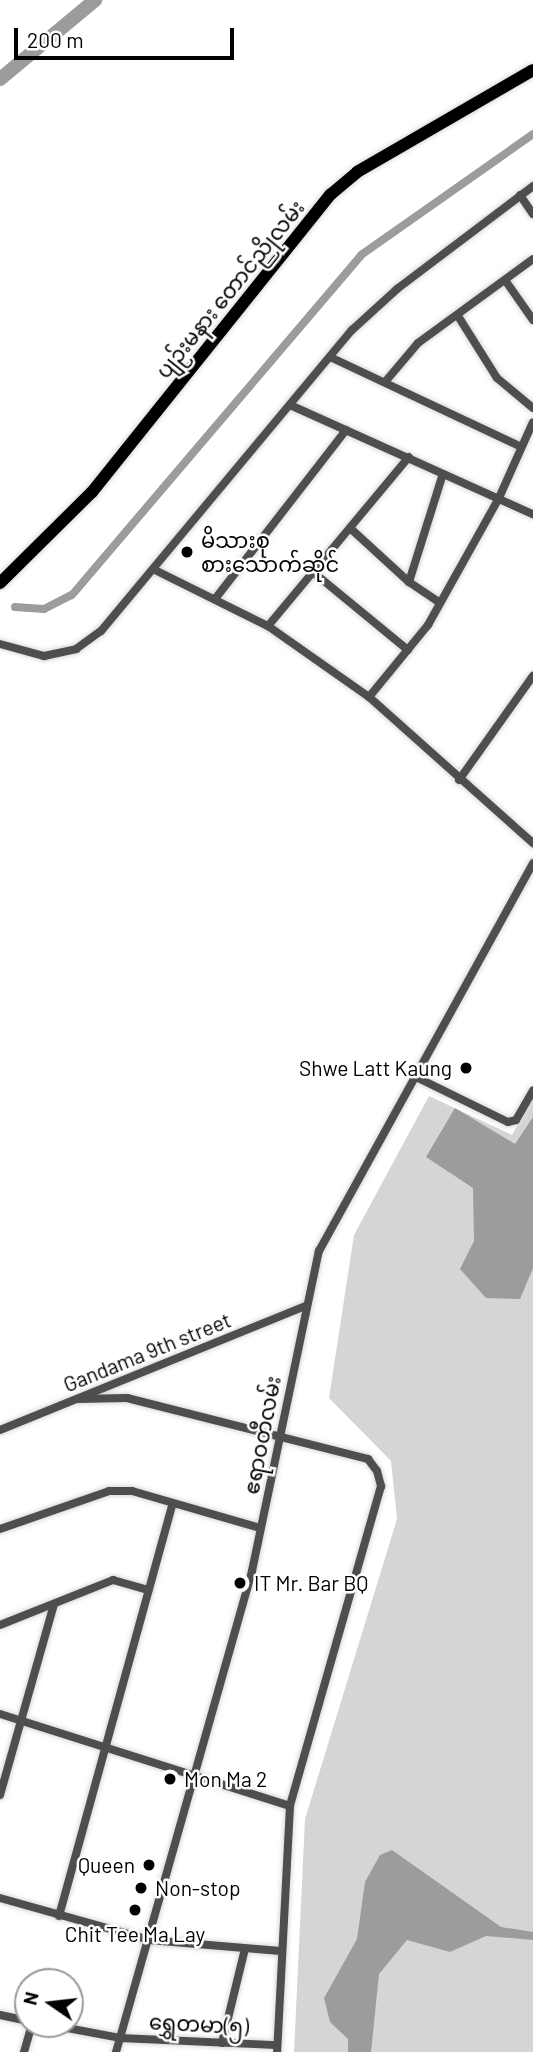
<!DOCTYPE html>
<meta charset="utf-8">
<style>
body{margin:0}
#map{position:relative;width:533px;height:2052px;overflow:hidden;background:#fff;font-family:Barlow,"Noto Sans Myanmar",sans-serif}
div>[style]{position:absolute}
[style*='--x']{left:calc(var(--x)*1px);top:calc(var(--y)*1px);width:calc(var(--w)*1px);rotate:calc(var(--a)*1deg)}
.green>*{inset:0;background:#d5d5d5}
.water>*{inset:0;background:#9c9c9c}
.canal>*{height:8px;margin:-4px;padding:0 4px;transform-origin:4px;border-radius:4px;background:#9c9c9c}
.river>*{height:14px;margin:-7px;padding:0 7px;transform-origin:7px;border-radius:7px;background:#9c9c9c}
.roads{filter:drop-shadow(0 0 2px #dbdbdb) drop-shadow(0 0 2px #dbdbdb)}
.minor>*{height:8px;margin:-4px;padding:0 4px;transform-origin:4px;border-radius:4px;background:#4e4e4e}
.primary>*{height:12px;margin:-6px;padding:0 6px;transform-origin:6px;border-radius:6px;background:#000}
.dots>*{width:19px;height:19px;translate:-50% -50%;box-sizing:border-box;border:4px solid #fff;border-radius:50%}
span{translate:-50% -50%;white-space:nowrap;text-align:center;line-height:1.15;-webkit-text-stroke:5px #fff;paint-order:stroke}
.street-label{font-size:21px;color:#000}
.poi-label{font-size:21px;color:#000}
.left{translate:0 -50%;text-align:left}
.right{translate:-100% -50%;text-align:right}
.north{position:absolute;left:14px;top:1968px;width:70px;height:70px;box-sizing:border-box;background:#fff;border:2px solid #999;border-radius:50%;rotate:284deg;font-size:19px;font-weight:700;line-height:28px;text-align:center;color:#000}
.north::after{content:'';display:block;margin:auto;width:24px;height:32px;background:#000;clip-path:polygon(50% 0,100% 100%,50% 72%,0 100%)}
.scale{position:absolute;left:14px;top:28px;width:220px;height:32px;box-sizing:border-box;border:4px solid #000;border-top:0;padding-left:9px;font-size:21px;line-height:24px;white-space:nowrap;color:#000;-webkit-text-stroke:5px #fff;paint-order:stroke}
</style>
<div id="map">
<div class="green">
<i style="clip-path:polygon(429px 1096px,512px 1135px,533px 1098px,533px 2052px,294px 2052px,305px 1819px,397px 1519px,391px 1461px,329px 1398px,354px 1235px)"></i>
</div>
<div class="water">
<i style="clip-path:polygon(455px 1108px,515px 1144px,533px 1117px,533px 1268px,520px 1299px,486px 1298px,460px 1269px,474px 1241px,473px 1188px,426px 1157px)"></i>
<i style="clip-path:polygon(392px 1850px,501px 1927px,533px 1932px,533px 1940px,486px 1936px,450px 1952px,407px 1940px,379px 1974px,371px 2052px,348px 2052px,348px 2039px,330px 2022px,324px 1998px,357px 1939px,365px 1882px,380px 1855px)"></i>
</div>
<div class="canal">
<i style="--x:15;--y:607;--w:29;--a:4"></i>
<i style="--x:44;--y:609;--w:31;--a:-27"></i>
<i style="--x:72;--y:595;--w:446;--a:-49.6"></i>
<i style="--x:361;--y:255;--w:210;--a:-35.1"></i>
</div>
<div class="river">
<i style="--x:0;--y:79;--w:124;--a:-39.7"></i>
</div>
<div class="roads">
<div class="minor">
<i style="--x:520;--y:195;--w:23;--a:56"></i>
<i style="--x:505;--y:280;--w:49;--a:55"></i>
<i style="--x:458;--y:316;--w:73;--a:57.8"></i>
<i style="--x:497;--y:378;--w:47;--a:39.8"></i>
<i style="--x:330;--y:357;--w:209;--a:25.2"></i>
<i style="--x:385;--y:382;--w:51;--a:-49.8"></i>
<i style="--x:418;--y:343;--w:142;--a:-36.1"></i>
<i style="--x:290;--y:405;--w:266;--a:24.2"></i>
<i style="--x:350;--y:528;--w:80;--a:42.5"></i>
<i style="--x:409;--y:582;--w:37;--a:34"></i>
<i style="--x:155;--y:570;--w:126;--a:26.4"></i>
<i style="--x:268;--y:626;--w:123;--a:35.1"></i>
<i style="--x:369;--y:697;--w:220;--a:41.7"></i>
<i style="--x:313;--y:572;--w:123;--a:39.4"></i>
<i style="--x:409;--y:582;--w:110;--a:-72.6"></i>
<i style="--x:215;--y:599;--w:214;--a:-52.2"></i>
<i style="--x:268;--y:626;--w:220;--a:-50.2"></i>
<i style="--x:0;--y:644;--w:46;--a:15.3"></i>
<i style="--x:44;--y:656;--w:33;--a:-12"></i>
<i style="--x:76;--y:649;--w:31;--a:-36"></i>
<i style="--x:101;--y:631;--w:392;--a:-50.2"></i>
<i style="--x:352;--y:330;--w:61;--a:-42.3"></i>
<i style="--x:397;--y:289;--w:171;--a:-37.1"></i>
<i style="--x:369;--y:697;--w:93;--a:-50.7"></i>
<i style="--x:428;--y:625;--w:143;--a:-60.8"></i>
<i style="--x:498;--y:500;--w:85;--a:-65.8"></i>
<i style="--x:459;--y:780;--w:128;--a:-54.6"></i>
<i style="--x:418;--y:1078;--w:100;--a:26.1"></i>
<i style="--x:508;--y:1122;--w:8;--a:-14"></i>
<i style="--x:516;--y:1120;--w:34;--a:-60"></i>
<i style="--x:78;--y:1399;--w:49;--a:-1.2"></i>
<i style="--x:127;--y:1398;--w:249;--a:14.2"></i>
<i style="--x:368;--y:1459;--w:15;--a:53"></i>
<i style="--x:377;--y:1471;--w:16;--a:75"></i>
<i style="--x:381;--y:1486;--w:333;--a:105.9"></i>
<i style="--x:290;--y:1806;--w:246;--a:93"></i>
<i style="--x:0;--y:1430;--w:330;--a:-22.1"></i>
<i style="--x:0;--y:1529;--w:115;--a:-19.2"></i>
<i style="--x:109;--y:1491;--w:23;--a:0"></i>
<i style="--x:132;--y:1491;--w:133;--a:16.1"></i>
<i style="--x:0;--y:1625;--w:122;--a:-21.7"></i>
<i style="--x:113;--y:1580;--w:37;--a:16"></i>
<i style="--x:0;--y:1714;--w:304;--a:17.6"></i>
<i style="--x:0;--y:1795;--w:198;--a:-74.2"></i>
<i style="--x:0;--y:1898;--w:155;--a:15.7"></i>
<i style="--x:149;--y:1940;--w:132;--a:4.8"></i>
<i style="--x:59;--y:1916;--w:428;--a:-74.6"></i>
<i style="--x:0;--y:2015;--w:29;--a:12"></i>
<i style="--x:46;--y:2024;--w:75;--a:10.7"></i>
<i style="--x:120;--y:2038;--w:157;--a:2.6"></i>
<i style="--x:222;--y:2043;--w:97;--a:-76.3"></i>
<i style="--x:24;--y:2052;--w:29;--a:-74"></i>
<i style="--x:116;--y:2052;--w:500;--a:-74.2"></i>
<i style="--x:252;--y:1571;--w:327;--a:-78.2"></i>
<i style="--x:319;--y:1251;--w:443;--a:-61.1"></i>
</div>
<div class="primary">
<i style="--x:0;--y:583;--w:129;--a:-44.7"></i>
<i style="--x:92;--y:492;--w:381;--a:-51.3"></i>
<i style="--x:330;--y:195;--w:35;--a:-40"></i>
<i style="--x:357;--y:172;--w:203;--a:-30.1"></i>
</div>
</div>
<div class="dots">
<i style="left:187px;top:552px;background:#000"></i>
<i style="left:466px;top:1068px;background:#000"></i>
<i style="left:240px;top:1583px;background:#000"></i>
<i style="left:170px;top:1779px;background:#000"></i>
<i style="left:149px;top:1865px;background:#000"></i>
<i style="left:141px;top:1888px;background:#000"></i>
<i style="left:135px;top:1910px;background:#000"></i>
</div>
<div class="street-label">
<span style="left:230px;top:289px;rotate:-51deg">ပျဉ်းမနား တောင်ညိုလမ်း</span>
<span style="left:147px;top:1352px;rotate:-22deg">Gandama 9th street</span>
<span style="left:262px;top:1435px;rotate:-79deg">ဧရာဝတီလမ်း</span>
<span style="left:199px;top:2024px;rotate:3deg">ရွှေတမာ(၅)</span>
</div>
<div class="poi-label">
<span class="left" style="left:201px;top:552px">မိသားစု<br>စားသောက်ဆိုင်</span>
<span class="right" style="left:452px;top:1068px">Shwe Latt Kaung</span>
<span class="left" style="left:254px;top:1583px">IT Mr. Bar BQ</span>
<span class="left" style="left:184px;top:1779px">Mon Ma 2</span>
<span class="right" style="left:135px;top:1865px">Queen</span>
<span class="left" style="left:155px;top:1888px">Non-stop</span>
<span style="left:135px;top:1934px">Chit Tee Ma Lay</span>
</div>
<div class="north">N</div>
<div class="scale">200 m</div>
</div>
